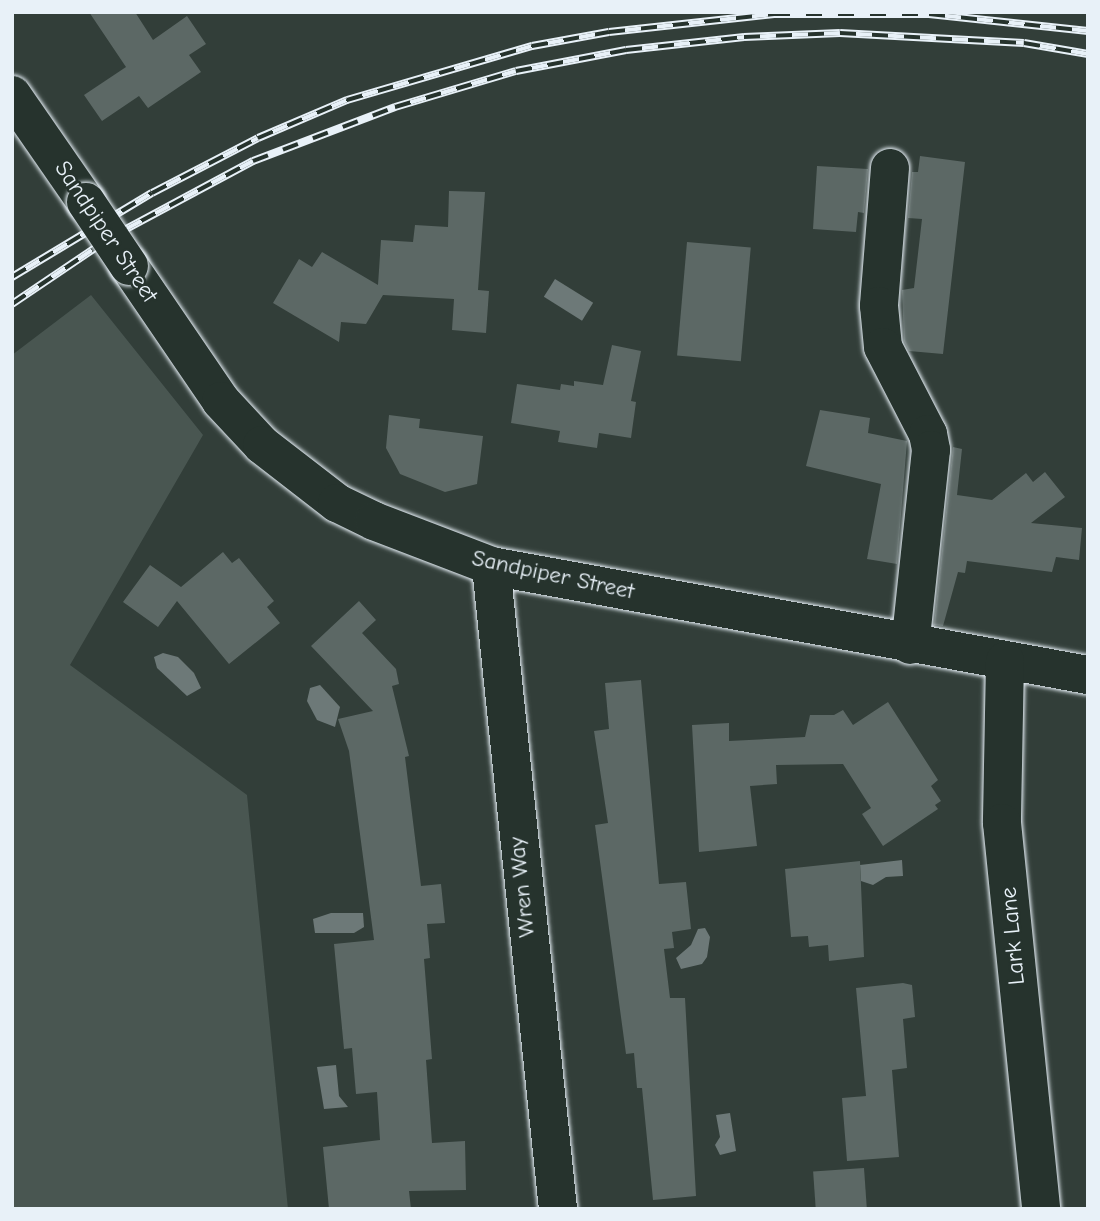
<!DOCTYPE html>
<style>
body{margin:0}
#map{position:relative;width:1100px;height:1221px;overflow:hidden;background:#323e39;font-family:"Comic Neue",sans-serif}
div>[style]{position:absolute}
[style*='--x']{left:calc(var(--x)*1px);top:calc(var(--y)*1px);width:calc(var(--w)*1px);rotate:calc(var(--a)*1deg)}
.green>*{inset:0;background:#495651}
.water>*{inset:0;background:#6d7978;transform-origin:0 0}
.building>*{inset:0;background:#5c6865;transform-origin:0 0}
.roads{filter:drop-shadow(0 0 2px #e8f1f8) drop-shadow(0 0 2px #e8f1f8)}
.minor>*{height:38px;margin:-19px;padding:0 19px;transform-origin:19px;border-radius:19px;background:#26332d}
.rail>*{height:8px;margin-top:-4px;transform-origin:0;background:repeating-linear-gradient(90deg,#26332d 0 16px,#e8f1f8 0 32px);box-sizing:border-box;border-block:2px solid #e8f1f8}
.bridges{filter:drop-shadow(0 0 2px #e8f1f8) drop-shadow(0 0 2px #e8f1f8)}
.minor-bridge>*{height:38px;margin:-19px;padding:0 19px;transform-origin:19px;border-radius:19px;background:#26332d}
span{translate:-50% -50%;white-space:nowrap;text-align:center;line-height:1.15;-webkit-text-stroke:5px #26332d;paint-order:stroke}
.street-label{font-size:23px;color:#e8f1f8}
.frame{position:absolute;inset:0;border:14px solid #e8f1f8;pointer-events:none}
</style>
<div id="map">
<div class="green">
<i style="clip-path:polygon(91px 295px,203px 435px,70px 665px,247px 795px,288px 1209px,12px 1209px,12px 355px)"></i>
</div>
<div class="water">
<i style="left:555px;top:279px;width:45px;height:21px;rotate:32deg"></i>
<i style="clip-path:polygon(163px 653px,178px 657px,194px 673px,201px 688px,187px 696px,157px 668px,154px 657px)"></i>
<i style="clip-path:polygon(320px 685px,340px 707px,335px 727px,317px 720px,307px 701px,310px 688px)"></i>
<i style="clip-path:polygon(902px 860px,903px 876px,886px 877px,873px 885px,861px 881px,860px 865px)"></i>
<i style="clip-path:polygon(331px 913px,363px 913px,364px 927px,354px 933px,315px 933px,313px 919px)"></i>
<i style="clip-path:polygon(705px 928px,710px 937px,707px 957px,702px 964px,681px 969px,676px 958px,691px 945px,698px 929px)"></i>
<i style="clip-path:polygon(336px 1065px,339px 1096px,348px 1107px,324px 1109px,317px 1067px)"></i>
<i style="clip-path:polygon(730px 1113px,736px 1151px,720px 1155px,715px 1145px,720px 1137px,716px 1115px)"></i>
</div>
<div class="building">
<i style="clip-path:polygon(89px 12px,135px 12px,153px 40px,187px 16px,206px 44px,189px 55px,201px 72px,148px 108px,139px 96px,102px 121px,84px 95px,126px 67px)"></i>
<i style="clip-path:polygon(920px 156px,965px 162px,943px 354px,909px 351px,904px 341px,902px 290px,914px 288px,922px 219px,908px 218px,912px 172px,918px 172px)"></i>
<i style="clip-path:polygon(817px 166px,868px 169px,864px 213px,858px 212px,856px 232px,813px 229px)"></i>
<i style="clip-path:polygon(449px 191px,485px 192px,478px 290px,489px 291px,486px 333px,452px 330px,454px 299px,383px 295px,366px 324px,341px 322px,339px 342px,273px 303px,299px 259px,312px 267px,322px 252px,378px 285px,381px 240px,413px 242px,415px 225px,448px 227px)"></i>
<i style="left:687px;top:242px;width:64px;height:114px;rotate:5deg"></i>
<i style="clip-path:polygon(612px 345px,641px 351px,631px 401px,636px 402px,631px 438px,599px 433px,597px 448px,558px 442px,560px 431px,511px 423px,517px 384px,560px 390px,561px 384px,574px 386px,574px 381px,603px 385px)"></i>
<i style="clip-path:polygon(820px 410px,870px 418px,868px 433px,907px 441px,897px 564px,867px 559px,881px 484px,806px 466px)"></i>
<i style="clip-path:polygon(389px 415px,420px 419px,419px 428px,483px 436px,477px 484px,445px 492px,400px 474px,386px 448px)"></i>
<i style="clip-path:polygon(953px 447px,962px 449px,957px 495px,992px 500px,1026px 473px,1033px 482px,1045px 472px,1065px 497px,1031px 523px,1082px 528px,1079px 560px,1056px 557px,1052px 572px,967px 561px,965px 573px,958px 572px,943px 626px,934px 625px)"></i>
<i style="clip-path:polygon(223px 552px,232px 563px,239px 558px,274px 601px,267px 607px,280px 623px,229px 664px,177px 601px,158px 627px,123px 602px,150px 565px,181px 587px)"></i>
<i style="clip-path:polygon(359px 601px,376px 620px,362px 633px,396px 669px,399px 684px,392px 686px,409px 756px,405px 757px,421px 886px,441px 884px,445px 923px,427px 924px,430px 958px,424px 959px,432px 1059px,426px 1060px,432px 1143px,465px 1141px,466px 1190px,409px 1191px,411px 1209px,329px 1209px,323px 1147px,380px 1140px,377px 1092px,356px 1094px,352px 1048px,344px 1049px,334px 944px,374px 940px,349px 751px,338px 719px,373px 711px,311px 646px)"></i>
<i style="clip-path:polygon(641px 680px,659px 884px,686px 882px,691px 929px,672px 932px,674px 948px,664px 949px,670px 998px,685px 998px,696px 1196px,653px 1200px,642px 1088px,637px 1088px,634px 1053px,626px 1054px,595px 825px,608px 823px,594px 731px,609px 729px,605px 683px)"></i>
<i style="clip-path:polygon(888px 702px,938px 780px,931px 786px,941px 801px,935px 805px,938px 809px,883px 846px,862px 814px,871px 808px,843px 764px,776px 765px,777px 784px,750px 786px,757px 846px,699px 852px,692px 725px,729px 723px,729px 741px,805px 737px,810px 715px,834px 715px,843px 710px,853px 725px)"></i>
<i style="clip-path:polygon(860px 861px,864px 957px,829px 961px,828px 945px,809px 947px,808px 936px,791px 937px,785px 869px)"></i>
<i style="clip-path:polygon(903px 983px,912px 985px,915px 1017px,903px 1019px,907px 1068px,892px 1070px,899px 1157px,847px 1161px,842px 1098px,866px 1096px,856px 988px)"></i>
<i style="left:864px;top:1168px;width:41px;height:51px;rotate:86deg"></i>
</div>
<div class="roads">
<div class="minor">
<i style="--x:12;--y:95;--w:130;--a:55.3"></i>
<i style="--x:890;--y:168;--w:138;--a:94.6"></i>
<i style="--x:879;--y:306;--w:41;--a:84.4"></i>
<i style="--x:883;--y:347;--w:98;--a:62.7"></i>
<i style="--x:928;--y:434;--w:16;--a:79"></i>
<i style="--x:931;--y:450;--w:196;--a:96.1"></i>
<i style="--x:129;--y:266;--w:163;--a:55.7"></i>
<i style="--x:221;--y:401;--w:60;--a:47"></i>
<i style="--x:262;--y:445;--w:95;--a:37.7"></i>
<i style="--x:337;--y:503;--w:41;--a:25.9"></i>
<i style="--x:374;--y:521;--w:125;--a:21"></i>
<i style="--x:491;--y:566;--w:607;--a:10.35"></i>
<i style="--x:491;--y:566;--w:646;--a:84.05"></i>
<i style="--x:1005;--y:661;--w:162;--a:91.1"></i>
<i style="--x:1002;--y:823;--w:388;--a:84.2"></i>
</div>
</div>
<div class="rail">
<i style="--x:12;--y:277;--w:163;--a:-31"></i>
<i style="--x:152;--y:193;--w:119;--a:-27.4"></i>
<i style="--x:258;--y:138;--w:97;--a:-23.1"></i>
<i style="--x:347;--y:100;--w:193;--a:-16.3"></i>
<i style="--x:532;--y:46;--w:78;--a:-10.3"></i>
<i style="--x:609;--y:32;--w:166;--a:-6.2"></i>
<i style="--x:774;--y:14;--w:155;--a:0"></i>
<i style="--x:929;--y:14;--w:160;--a:6.1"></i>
<i style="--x:12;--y:304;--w:122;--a:-34"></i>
<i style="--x:113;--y:236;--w:159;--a:-28.2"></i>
<i style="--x:253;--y:161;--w:152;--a:-20.8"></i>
<i style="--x:395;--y:107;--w:126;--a:-16.6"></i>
<i style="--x:516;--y:71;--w:112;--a:-10.8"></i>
<i style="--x:626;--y:50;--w:119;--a:-6.3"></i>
<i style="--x:744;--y:37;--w:96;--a:-2.4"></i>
<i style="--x:840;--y:33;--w:184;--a:3.1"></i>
<i style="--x:1024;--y:43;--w:65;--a:9.8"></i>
</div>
<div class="bridges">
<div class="minor-bridge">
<i style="--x:86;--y:202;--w:77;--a:56.1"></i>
</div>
</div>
<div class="street-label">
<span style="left:106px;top:232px;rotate:56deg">Sandpiper Street</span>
<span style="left:553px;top:575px;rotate:12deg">Sandpiper Street</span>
<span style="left:522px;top:887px;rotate:-96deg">Wren Way</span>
<span style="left:1013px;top:936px;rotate:-95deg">Lark Lane</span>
</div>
<div class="frame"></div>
</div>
